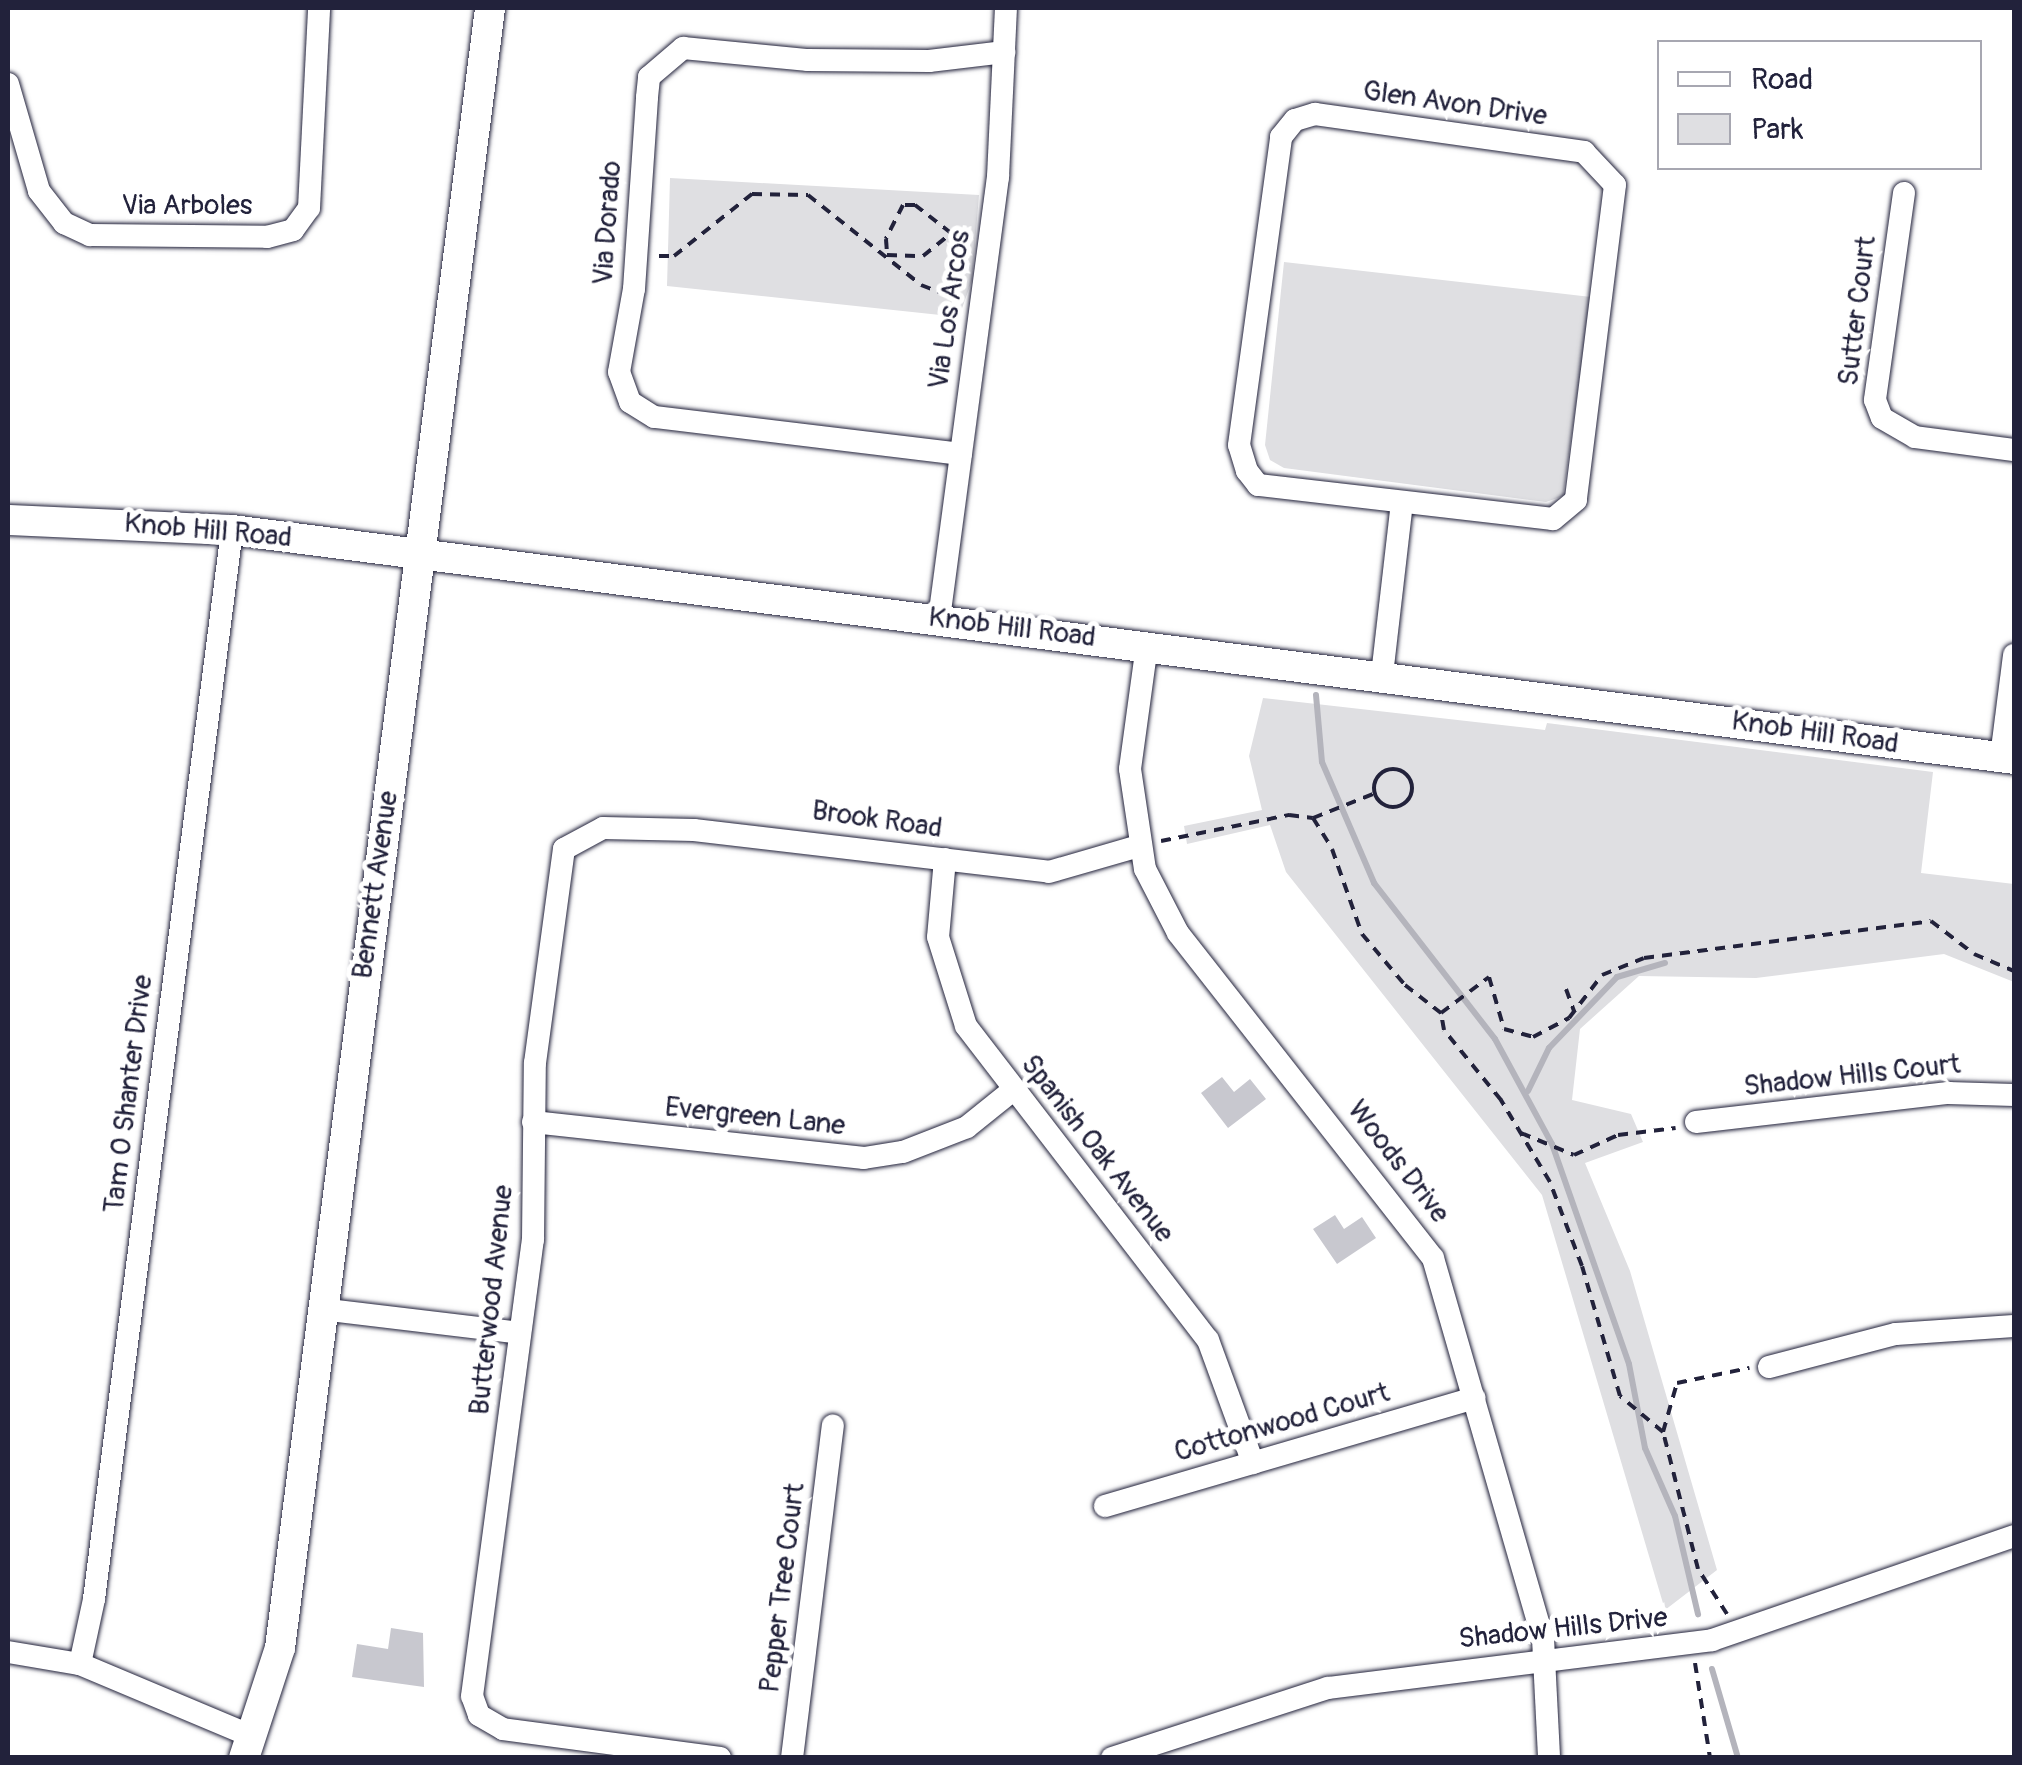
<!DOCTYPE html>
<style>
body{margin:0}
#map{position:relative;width:2022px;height:1765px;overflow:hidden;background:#fff;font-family:Pangolin,sans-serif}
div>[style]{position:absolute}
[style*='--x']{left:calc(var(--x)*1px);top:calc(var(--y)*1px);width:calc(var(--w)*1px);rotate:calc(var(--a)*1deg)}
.green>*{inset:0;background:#dfdfe2}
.stream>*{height:6px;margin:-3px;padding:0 3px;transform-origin:3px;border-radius:3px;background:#b4b4bc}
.building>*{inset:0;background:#c8c8cf}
.path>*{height:4px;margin-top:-2px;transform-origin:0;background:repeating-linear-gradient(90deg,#22223b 0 10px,transparent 0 18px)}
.path>.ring{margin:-2px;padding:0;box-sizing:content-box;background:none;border:4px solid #22223b;border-radius:50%}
.roads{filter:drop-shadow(0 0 2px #22223b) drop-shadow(0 0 2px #22223b)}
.minor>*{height:22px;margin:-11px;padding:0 11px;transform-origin:11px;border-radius:11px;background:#fff}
.tertiary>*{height:30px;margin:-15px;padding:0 15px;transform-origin:15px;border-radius:15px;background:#fff}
span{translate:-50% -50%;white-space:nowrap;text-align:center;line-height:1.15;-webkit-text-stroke:10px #fff;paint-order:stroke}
.street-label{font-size:28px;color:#22223b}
.frame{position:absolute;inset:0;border:10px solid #22223b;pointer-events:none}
.legend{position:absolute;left:1657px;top:40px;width:325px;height:130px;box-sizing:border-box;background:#fff;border:2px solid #a7a7b1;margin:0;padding:12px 18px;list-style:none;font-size:30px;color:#22223b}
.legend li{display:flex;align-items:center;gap:20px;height:50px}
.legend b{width:50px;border:2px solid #a7a7b1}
</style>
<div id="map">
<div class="green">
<i style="clip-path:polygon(670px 178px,979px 195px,972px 280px,959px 317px,667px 286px)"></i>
<i style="clip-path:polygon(1284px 262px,1591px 297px,1563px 496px,1546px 502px,1284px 468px,1270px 460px,1265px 445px)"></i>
<i style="clip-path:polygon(1263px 698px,1545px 730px,1547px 723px,1933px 772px,1921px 873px,2014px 884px,2014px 982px,1944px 954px,1756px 978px,1639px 976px,1580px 1029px,1572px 1100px,1631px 1114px,1643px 1142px,1585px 1163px,1630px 1271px,1717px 1570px,1665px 1610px,1542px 1195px,1286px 872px,1270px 825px,1187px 844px,1184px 826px,1262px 810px,1249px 756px)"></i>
</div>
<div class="stream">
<i style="--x:1316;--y:695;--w:67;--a:84.9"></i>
<i style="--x:1322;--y:762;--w:132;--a:66.7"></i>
<i style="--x:1374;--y:883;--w:197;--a:52.2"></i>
<i style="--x:1495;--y:1039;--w:119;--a:61.5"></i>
<i style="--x:1552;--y:1144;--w:233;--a:70.7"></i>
<i style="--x:1629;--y:1364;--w:86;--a:79.2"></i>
<i style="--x:1645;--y:1448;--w:74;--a:66.2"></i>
<i style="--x:1675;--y:1516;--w:101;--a:76.8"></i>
<i style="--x:1528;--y:1091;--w:48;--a:-64"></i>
<i style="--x:1549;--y:1048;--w:98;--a:-46.2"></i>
<i style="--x:1617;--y:977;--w:50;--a:-16.3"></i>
<i style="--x:1712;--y:1669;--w:93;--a:73.7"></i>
</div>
<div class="building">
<i style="clip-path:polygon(1222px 1077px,1234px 1092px,1250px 1079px,1266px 1099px,1228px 1128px,1201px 1093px)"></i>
<i style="clip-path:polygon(1335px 1215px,1344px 1229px,1362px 1217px,1376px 1238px,1337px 1264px,1313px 1229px)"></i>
<i style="clip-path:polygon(391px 1628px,423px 1633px,424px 1687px,352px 1677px,357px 1644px,388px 1649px)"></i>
</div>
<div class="path">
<i style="--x:951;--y:233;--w:46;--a:-142.1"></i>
<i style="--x:915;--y:205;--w:12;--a:180"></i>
<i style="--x:903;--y:205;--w:38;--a:117"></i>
<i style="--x:886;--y:239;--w:16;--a:86"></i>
<i style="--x:887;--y:255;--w:36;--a:2"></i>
<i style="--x:923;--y:256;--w:36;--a:-39"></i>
<i style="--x:951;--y:233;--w:12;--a:20"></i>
<i style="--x:659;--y:256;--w:15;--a:0"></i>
<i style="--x:674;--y:256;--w:100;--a:-38.5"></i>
<i style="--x:752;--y:194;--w:56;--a:1"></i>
<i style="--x:808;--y:195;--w:144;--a:38.5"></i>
<i style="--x:921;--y:285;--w:44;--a:21.3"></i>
<i style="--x:942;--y:295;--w:61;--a:-71"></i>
<i style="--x:962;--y:237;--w:8;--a:14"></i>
<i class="ring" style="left:1374px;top:769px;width:34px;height:34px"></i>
<i style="--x:1313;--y:818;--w:65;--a:-21.8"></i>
<i style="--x:1161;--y:841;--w:131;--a:-11.5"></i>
<i style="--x:1289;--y:815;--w:24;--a:7"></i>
<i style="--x:1313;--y:818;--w:36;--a:58"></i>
<i style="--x:1332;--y:849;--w:90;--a:70.6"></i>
<i style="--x:1362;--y:934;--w:67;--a:49.9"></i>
<i style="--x:1405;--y:985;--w:46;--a:37.9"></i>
<i style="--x:1566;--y:989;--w:23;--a:70"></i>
<i style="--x:1521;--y:1133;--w:57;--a:22.5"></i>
<i style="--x:1574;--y:1155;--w:48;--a:-24.4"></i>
<i style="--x:1618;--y:1135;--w:58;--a:-6.9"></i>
<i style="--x:1663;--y:1432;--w:56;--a:-140.1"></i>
<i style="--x:1620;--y:1396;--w:135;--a:-106.3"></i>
<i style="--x:1582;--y:1266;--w:90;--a:-110.9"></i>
<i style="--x:1550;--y:1182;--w:96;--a:-120.9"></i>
<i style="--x:1501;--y:1100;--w:90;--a:-129.2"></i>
<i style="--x:1444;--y:1030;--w:17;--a:-100"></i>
<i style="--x:1441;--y:1013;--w:60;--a:-36.9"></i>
<i style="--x:1489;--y:977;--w:54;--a:73.9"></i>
<i style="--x:1504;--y:1029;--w:30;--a:15"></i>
<i style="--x:1533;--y:1037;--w:41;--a:-27.8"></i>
<i style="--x:1569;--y:1018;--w:54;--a:-52.5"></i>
<i style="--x:1602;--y:975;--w:45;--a:-22"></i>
<i style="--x:1644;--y:958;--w:289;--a:-7.3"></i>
<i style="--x:1931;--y:921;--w:54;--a:37.5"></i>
<i style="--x:1974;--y:954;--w:43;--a:23"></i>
<i style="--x:1727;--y:1614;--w:54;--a:-122.8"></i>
<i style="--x:1698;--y:1569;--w:141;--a:-104.3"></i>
<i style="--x:1663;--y:1432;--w:51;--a:-74.1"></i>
<i style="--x:1677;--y:1383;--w:74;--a:-11.8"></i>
<i style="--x:1695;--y:1663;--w:96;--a:81"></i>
</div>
<div class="roads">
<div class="minor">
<i style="--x:8;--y:84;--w:111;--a:73.8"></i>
<i style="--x:39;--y:191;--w:41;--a:52"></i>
<i style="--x:64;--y:223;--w:29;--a:25"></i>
<i style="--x:90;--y:235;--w:177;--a:0.6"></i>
<i style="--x:267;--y:237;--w:27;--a:-15"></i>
<i style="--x:293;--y:230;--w:27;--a:-54"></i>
<i style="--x:309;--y:208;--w:200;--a:-87.1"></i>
<i style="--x:1315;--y:114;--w:272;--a:8"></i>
<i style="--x:1584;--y:152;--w:45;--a:46.8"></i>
<i style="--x:1615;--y:185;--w:317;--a:97.1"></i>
<i style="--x:1576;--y:500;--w:30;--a:140"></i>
<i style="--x:1553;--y:519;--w:297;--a:-173.4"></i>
<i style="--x:1258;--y:485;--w:18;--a:-128"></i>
<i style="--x:1247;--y:471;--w:27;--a:-107"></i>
<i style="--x:1239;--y:445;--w:311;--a:-82.2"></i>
<i style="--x:1281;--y:137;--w:22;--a:-51"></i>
<i style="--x:1295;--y:120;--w:21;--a:-17"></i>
<i style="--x:1904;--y:193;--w:209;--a:98"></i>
<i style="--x:1875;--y:400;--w:19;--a:69"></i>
<i style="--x:1882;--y:418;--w:38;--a:30"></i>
<i style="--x:1915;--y:437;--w:100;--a:7.5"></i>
<i style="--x:961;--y:454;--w:309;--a:-173.1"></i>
<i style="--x:654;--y:417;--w:28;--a:-148"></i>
<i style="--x:630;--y:402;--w:32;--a:-110"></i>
<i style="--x:619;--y:372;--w:84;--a:-79.8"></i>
<i style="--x:634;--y:289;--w:192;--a:-86.1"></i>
<i style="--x:647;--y:97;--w:20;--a:-84"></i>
<i style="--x:649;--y:77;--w:45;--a:-40.5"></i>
<i style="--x:683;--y:48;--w:126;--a:5.5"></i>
<i style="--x:808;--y:60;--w:121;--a:0.5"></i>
<i style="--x:929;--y:61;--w:76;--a:-6.8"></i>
<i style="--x:939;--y:619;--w:446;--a:-82.4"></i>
<i style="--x:998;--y:177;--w:169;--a:-87.3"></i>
<i style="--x:1147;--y:645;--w:125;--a:97.8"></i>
<i style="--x:1130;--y:769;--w:101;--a:81.5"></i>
<i style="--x:1145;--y:869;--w:72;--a:62.7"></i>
<i style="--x:1178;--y:933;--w:413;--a:51.9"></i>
<i style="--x:1433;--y:1258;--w:396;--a:73.9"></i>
<i style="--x:1543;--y:1638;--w:120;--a:87.1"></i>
<i style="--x:1382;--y:675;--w:173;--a:-83.4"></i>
<i style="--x:2001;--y:757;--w:103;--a:-82.7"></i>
<i style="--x:945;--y:859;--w:78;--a:95.1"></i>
<i style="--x:938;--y:937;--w:93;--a:72.5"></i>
<i style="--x:966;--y:1026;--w:396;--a:52.4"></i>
<i style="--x:1208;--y:1340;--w:131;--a:69.9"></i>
<i style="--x:533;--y:1122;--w:333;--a:6.2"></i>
<i style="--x:864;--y:1158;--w:39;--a:-9"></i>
<i style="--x:903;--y:1152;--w:69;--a:-21.3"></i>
<i style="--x:967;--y:1127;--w:59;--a:-38.8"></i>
<i style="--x:1696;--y:1122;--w:254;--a:-6.6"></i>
<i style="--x:1948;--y:1093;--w:66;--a:1.7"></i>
<i style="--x:320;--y:1309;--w:201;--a:6.8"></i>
<i style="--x:1769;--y:1367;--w:131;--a:-14.6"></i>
<i style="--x:1896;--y:1334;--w:118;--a:-3.9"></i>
<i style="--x:1105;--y:1506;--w:385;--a:-16.3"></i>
<i style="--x:8;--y:1652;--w:73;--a:9.5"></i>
<i style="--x:80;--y:1664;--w:189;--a:22.8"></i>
<i style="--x:80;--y:1664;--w:66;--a:-77.8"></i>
<i style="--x:94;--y:1599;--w:1078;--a:-82.64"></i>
<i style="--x:720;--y:1758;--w:219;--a:-172.4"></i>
<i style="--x:503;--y:1729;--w:28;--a:-150"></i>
<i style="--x:479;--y:1715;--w:20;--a:-110"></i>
<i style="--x:472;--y:1696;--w:460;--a:-82.4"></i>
<i style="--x:533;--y:1240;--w:177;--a:-89.4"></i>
<i style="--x:535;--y:1063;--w:216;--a:-82.3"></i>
<i style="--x:564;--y:849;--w:44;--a:-28.3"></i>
<i style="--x:603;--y:828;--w:91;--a:1.3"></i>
<i style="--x:694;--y:830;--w:357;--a:6.7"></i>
<i style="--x:1049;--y:872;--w:94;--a:-16.1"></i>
<i style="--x:792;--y:1758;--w:335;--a:-83"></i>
<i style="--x:1112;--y:1758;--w:227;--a:-18"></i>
<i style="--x:1328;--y:1688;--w:387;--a:-7.1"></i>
<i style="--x:1712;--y:1640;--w:319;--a:-19"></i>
</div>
<div class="tertiary">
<i style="--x:8;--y:520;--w:224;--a:2.6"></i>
<i style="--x:232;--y:530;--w:1797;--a:7.32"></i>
<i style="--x:244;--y:1758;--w:116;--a:-71.9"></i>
<i style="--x:280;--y:1648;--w:1653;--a:-82.7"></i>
</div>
</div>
<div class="street-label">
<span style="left:1455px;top:104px;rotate:8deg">Glen Avon Drive</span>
<span style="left:187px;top:206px">Via Arboles</span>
<span style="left:608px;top:223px;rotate:-86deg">Via Dorado</span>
<span style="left:950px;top:310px;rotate:-82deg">Via Los Arcos</span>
<span style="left:1858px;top:311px;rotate:-83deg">Sutter Court</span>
<span style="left:208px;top:531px;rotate:5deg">Knob Hill Road</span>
<span style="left:1012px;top:628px;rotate:7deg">Knob Hill Road</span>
<span style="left:1815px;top:733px;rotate:8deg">Knob Hill Road</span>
<span style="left:877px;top:820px;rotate:8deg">Brook Road</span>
<span style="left:376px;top:885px;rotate:-82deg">Bennett Avenue</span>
<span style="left:1852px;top:1076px;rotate:-6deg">Shadow Hills Court</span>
<span style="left:129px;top:1094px;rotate:-83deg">Tam O Shanter Drive</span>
<span style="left:755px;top:1117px;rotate:6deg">Evergreen Lane</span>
<span style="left:1097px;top:1149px;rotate:52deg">Spanish Oak Avenue</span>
<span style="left:1398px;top:1162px;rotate:52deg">Woods Drive</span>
<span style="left:492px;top:1300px;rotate:-84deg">Butterwood Avenue</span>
<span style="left:1282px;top:1423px;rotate:-16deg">Cottonwood Court</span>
<span style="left:783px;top:1588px;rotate:-83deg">Pepper Tree Court</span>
<span style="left:1563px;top:1629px;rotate:-6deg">Shadow Hills Drive</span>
</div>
<div class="frame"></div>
<ul class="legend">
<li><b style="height:12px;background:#fff"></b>Road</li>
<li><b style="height:28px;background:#dfdfe2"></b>Park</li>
</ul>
</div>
